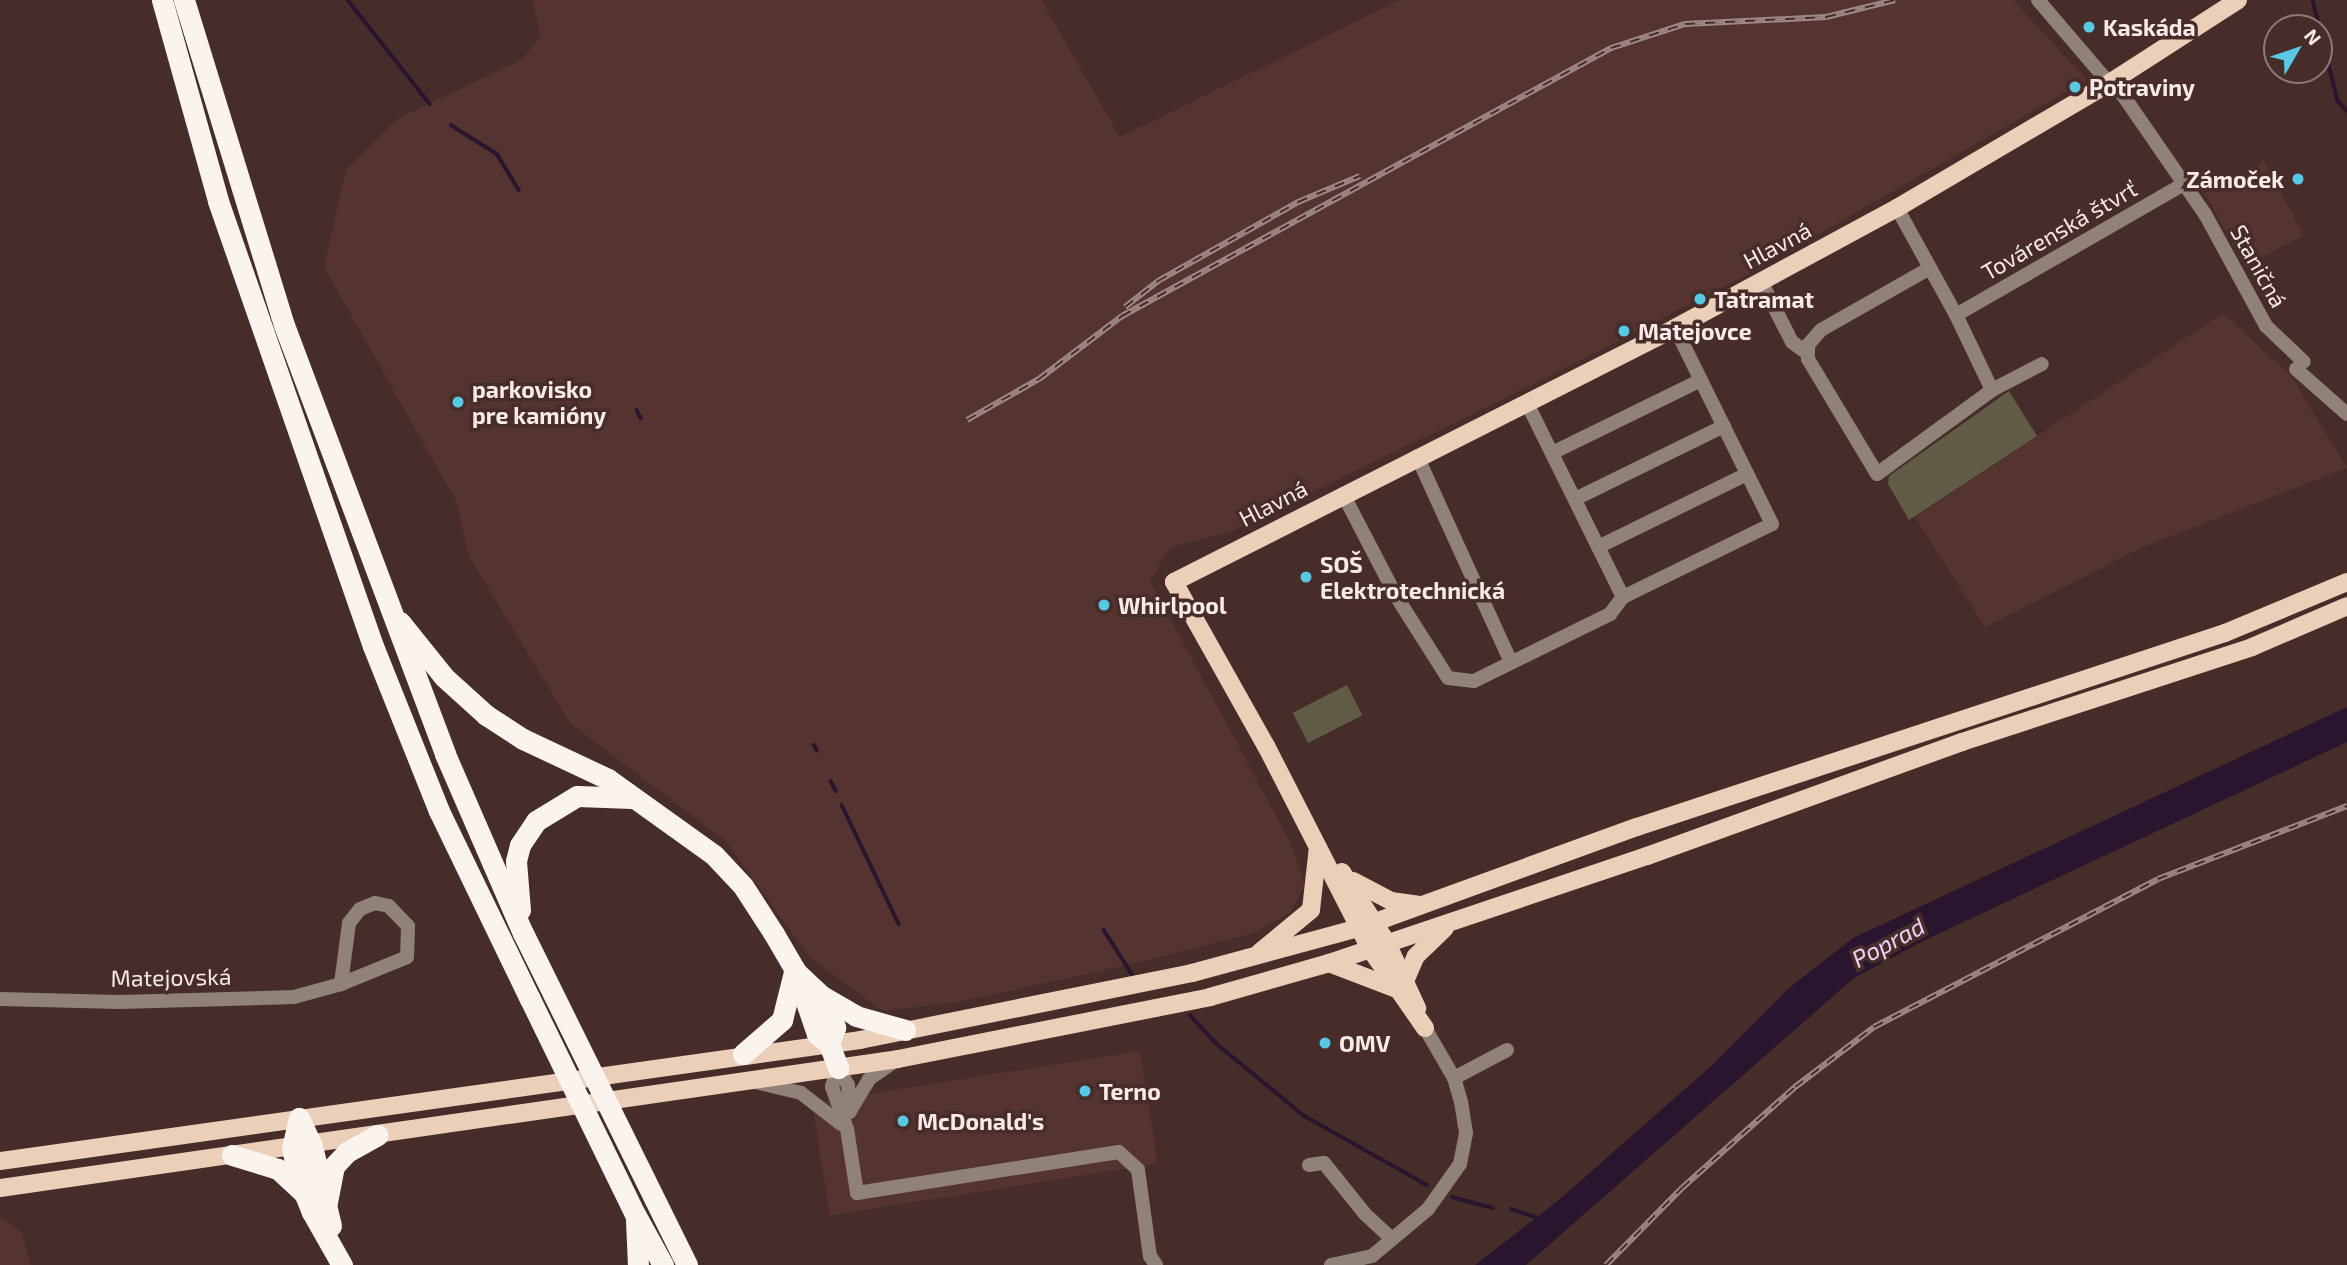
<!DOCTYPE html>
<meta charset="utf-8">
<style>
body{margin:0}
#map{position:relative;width:2347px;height:1265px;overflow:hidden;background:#472d2a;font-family:"Exo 2",sans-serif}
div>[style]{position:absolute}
.built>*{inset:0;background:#553330;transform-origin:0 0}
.green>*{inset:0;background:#625c47;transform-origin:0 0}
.water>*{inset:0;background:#29162e}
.stream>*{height:3.5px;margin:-1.75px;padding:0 1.75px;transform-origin:1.75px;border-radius:1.75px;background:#29162e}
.street>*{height:14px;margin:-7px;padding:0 7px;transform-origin:7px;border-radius:7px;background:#908278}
.primary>*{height:18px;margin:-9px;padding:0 9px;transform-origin:9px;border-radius:9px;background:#eccfb9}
.highway>*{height:21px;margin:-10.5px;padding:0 10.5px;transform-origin:10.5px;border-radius:10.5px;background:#fbf4ee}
.rail>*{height:6px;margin-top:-3px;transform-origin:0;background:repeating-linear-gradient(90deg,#472d2a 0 10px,#9f8986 0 20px);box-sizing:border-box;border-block:2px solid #9f8986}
.highway-bridge>*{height:21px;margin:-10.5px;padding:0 10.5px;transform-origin:10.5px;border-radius:10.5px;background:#fbf4ee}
.dots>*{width:19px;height:19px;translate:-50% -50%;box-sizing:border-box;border:4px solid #472d2a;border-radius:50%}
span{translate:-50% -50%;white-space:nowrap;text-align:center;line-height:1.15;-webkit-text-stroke:7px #472d2a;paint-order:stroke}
.poi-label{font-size:23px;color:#fbe9e7;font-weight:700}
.left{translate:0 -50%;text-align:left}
.right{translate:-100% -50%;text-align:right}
.street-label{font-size:23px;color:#fbe9e7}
.water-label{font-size:24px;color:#efd0f9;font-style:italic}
.north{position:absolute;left:2263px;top:14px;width:70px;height:70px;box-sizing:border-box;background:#472d2a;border:2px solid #8f7876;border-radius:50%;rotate:51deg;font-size:19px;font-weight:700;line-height:28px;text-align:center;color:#fbe9e7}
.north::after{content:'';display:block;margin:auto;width:24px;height:32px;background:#59c8e4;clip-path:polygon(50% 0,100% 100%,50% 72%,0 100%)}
</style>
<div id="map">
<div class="built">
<i style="clip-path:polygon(532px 0,1041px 0,1120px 137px,1400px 0,2013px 0,2087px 80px,1747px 275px,1536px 383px,1230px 532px,1169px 548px,1150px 581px,1291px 844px,1305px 884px,1291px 912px,1254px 933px,1136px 963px,959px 1002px,883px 1011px,809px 957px,727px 842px,570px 723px,469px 556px,456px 501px,324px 267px,346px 170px,397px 119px,521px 60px,541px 37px)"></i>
<i style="left:2264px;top:161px;width:84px;height:67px;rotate:62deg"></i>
<i style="clip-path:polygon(2223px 313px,2291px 376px,2347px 468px,2143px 547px,1985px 627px,1915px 517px)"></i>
<i style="left:1140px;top:1051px;width:114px;height:332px;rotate:81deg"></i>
<i style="clip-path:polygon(0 1216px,22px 1233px,31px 1265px,0 1265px)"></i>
</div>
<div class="green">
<i style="clip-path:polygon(2009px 391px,2037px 436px,1909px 520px,1888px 484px,1889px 476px)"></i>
<i style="left:1347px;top:685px;width:34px;height:61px;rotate:63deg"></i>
</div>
<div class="water">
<i style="clip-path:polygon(2347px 707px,2347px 742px,1923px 941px,1854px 978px,1526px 1265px,1475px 1265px,1560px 1199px,1710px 1067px,1789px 988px,1853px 938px)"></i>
</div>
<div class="stream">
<i style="left:348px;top:0;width:132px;rotate:51.7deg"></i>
<i style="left:2313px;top:0;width:104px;rotate:76.1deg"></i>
<i style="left:2338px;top:101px;width:13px;rotate:48deg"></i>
<i style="left:451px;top:125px;width:54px;rotate:32.2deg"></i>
<i style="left:497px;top:154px;width:42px;rotate:58.6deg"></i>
<i style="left:637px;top:410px;width:9px;rotate:63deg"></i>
<i style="left:814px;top:745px;width:6px;rotate:59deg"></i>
<i style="left:831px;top:781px;width:11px;rotate:63deg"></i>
<i style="left:842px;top:805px;width:132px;rotate:64.4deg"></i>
<i style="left:1104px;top:930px;width:52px;rotate:57.5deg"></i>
<i style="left:1190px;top:1015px;width:38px;rotate:47deg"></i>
<i style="left:1216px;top:1043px;width:113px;rotate:39.6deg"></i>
<i style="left:1303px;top:1115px;width:142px;rotate:29.4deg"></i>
<i style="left:1452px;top:1197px;width:42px;rotate:15deg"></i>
<i style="left:1511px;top:1209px;width:29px;rotate:18deg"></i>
</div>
<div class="street">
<i style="left:2038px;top:0;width:100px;rotate:49.5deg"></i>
<i style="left:2103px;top:76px;width:19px;rotate:39deg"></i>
<i style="left:2118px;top:88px;width:153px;rotate:55.4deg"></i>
<i style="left:2205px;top:214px;width:128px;rotate:61.4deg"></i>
<i style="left:2266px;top:326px;width:52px;rotate:43.5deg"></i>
<i style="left:1897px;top:208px;width:122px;rotate:61.1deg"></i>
<i style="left:1930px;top:268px;width:125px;rotate:150.4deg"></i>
<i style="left:1821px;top:330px;width:20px;rotate:131deg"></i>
<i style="left:1808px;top:345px;width:14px;rotate:90deg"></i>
<i style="left:1808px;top:359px;width:134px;rotate:59deg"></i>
<i style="left:1877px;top:474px;width:142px;rotate:-36.1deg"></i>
<i style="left:1992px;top:390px;width:83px;rotate:-115.6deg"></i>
<i style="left:1956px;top:315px;width:263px;rotate:-29.9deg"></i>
<i style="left:1761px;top:281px;width:68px;rotate:63.1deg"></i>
<i style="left:1792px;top:342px;width:17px;rotate:36deg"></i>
<i style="left:2296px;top:369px;width:68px;rotate:41.4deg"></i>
<i style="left:1992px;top:390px;width:56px;rotate:-27.5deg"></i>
<i style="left:1527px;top:403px;width:216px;rotate:63.7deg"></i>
<i style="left:1552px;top:453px;width:166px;rotate:-26.1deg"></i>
<i style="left:1417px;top:456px;width:226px;rotate:65.5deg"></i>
<i style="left:1343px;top:494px;width:115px;rotate:62.5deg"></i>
<i style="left:1396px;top:596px;width:97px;rotate:57.6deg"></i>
<i style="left:1448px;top:678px;width:26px;rotate:7deg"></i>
<i style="left:1474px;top:681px;width:152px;rotate:-26.2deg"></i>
<i style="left:1610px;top:614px;width:21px;rotate:-53deg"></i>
<i style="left:1575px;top:499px;width:166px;rotate:-26.1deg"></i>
<i style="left:1598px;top:547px;width:166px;rotate:-26.1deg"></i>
<i style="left:1623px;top:597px;width:166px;rotate:-26.1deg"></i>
<i style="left:1772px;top:524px;width:219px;rotate:-116.3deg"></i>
<i style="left:0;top:999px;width:119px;rotate:1.4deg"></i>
<i style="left:119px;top:1002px;width:175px;rotate:-1.6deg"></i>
<i style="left:294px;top:997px;width:49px;rotate:-15.5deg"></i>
<i style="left:341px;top:984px;width:71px;rotate:-22.2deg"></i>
<i style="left:407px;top:957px;width:31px;rotate:-88deg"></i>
<i style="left:408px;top:926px;width:28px;rotate:-134deg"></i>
<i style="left:389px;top:906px;width:14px;rotate:-168deg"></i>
<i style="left:375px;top:903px;width:16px;rotate:158deg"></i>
<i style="left:360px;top:909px;width:18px;rotate:128deg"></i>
<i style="left:349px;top:923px;width:62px;rotate:97.5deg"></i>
<i style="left:838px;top:1068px;width:20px;rotate:108deg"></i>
<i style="left:832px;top:1087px;width:45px;rotate:70.3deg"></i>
<i style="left:847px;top:1129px;width:65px;rotate:81.1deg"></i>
<i style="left:857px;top:1193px;width:265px;rotate:-8.9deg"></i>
<i style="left:1119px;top:1152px;width:26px;rotate:43deg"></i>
<i style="left:1138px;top:1170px;width:87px;rotate:82.1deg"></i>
<i style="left:1150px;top:1256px;width:11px;rotate:56deg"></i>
<i style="left:838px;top:1068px;width:20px;rotate:60deg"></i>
<i style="left:848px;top:1085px;width:27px;rotate:86deg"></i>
<i style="left:1454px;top:1078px;width:60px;rotate:-27.8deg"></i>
<i style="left:755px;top:1082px;width:47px;rotate:13.4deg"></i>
<i style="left:801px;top:1093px;width:51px;rotate:37.8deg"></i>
<i style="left:850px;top:1111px;width:37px;rotate:-59deg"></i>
<i style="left:869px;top:1079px;width:32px;rotate:-35deg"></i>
<i style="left:1309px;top:1165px;width:15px;rotate:-8deg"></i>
<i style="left:1324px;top:1163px;width:65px;rotate:51.2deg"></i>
<i style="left:1365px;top:1214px;width:37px;rotate:43deg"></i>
<i style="left:1331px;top:1265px;width:42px;rotate:-12.4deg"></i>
<i style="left:1372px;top:1256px;width:73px;rotate:-40deg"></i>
<i style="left:1428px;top:1209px;width:55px;rotate:-54.6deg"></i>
<i style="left:1460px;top:1164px;width:32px;rotate:-79deg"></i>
<i style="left:1466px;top:1133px;width:31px;rotate:-99deg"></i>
<i style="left:1461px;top:1102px;width:25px;rotate:-106deg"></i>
<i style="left:1454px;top:1078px;width:58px;rotate:-120.1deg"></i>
</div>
<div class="primary">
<i style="left:1342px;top:872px;width:84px;rotate:57.6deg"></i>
<i style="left:1387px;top:943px;width:72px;rotate:65.2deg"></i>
<i style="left:1353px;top:881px;width:43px;rotate:27.8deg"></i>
<i style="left:1391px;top:901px;width:29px;rotate:8deg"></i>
<i style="left:1260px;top:952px;width:66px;rotate:-39.5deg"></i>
<i style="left:1311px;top:910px;width:63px;rotate:-83.7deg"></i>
<i style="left:1329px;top:963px;width:70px;rotate:21deg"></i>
<i style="left:1406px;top:979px;width:25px;rotate:-67deg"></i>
<i style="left:1416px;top:956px;width:40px;rotate:-44deg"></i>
<i style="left:1425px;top:1028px;width:96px;rotate:-124.8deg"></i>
<i style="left:1370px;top:949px;width:228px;rotate:-117.1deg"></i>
<i style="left:1266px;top:746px;width:188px;rotate:-119.3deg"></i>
<i style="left:1174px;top:582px;width:562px;rotate:-26.88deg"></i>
<i style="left:1675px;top:328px;width:252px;rotate:-28.4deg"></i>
<i style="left:1897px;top:208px;width:248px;rotate:-30.5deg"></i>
<i style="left:2111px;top:82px;width:151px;rotate:-32.8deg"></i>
<i style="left:0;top:1161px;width:868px;rotate:-8.01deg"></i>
<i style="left:860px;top:1040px;width:339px;rotate:-11.4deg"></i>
<i style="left:1192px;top:973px;width:173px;rotate:-15.1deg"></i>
<i style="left:1359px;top:928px;width:296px;rotate:-20deg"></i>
<i style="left:1637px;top:827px;width:619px;rotate:-18.26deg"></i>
<i style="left:2225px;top:633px;width:132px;rotate:-22.7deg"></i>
<i style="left:0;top:1188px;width:907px;rotate:-8.17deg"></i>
<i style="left:898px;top:1059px;width:318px;rotate:-11.2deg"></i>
<i style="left:1210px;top:997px;width:124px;rotate:-15.9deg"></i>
<i style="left:1329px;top:963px;width:336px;rotate:-18.6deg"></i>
<i style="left:1647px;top:856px;width:335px;rotate:-19.9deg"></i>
<i style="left:1962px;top:742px;width:305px;rotate:-18.1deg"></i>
<i style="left:2252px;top:647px;width:103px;rotate:-23.3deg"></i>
</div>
<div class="highway">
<i style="left:162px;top:0;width:209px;rotate:74.4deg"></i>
<i style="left:218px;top:201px;width:471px;rotate:70.8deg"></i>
<i style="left:373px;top:646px;width:178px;rotate:68.2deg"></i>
<i style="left:439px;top:811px;width:209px;rotate:64.2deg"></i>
<i style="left:184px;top:0;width:340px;rotate:72.9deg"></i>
<i style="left:284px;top:325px;width:458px;rotate:69.4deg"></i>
<i style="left:445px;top:754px;width:195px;rotate:66.5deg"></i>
<i style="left:400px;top:622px;width:70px;rotate:51.3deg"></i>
<i style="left:444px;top:677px;width:57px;rotate:42.1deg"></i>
<i style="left:486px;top:715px;width:44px;rotate:33deg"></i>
<i style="left:523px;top:739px;width:94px;rotate:25.2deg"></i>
<i style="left:608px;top:779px;width:130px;rotate:35.6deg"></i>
<i style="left:714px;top:855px;width:42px;rotate:46.9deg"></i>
<i style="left:743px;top:886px;width:57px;rotate:57.1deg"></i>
<i style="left:774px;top:934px;width:42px;rotate:59.7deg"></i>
<i style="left:795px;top:970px;width:68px;rotate:71deg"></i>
<i style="left:817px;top:1034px;width:16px;rotate:40deg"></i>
<i style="left:829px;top:1044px;width:26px;rotate:69deg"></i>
<i style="left:520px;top:910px;width:49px;rotate:-94.7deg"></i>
<i style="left:516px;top:861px;width:16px;rotate:-76deg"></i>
<i style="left:520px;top:845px;width:29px;rotate:-56deg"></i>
<i style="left:536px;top:821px;width:48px;rotate:-31.4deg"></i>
<i style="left:577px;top:796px;width:55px;rotate:2.1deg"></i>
<i style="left:797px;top:973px;width:34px;rotate:43deg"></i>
<i style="left:822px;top:996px;width:39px;rotate:30deg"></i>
<i style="left:856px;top:1016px;width:51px;rotate:15.9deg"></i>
<i style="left:822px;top:996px;width:34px;rotate:67deg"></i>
<i style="left:835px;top:1027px;width:18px;rotate:109deg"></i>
<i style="left:743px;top:1054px;width:52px;rotate:-41.1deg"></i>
<i style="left:782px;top:1020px;width:49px;rotate:-76deg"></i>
<i style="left:299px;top:1118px;width:31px;rotate:103deg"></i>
<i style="left:292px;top:1148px;width:33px;rotate:78deg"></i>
<i style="left:299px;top:1180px;width:35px;rotate:68deg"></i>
<i style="left:312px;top:1212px;width:61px;rotate:60.5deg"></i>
<i style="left:299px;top:1118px;width:31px;rotate:65deg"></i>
<i style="left:312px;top:1146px;width:82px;rotate:76.6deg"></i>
<i style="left:232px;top:1155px;width:48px;rotate:16.9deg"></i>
<i style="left:278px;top:1169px;width:34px;rotate:43deg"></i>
<i style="left:327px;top:1202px;width:37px;rotate:-79deg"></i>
<i style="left:334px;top:1166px;width:19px;rotate:-47deg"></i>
<i style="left:347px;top:1152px;width:35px;rotate:-29deg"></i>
<i style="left:635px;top:1214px;width:58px;rotate:61.2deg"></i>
<i style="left:636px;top:1220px;width:45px;rotate:87.5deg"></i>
</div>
<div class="rail">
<i style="left:1125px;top:307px;width:42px;rotate:-38.2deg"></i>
<i style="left:1158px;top:281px;width:161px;rotate:-29.4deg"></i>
<i style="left:1298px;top:202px;width:67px;rotate:-22.8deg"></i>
<i style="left:967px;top:420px;width:83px;rotate:-29.7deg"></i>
<i style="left:1039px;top:379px;width:104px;rotate:-37.2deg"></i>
<i style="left:1122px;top:316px;width:558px;rotate:-28.73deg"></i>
<i style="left:1611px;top:48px;width:78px;rotate:-18deg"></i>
<i style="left:1685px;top:24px;width:141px;rotate:-2.8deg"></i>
<i style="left:1826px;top:17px;width:71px;rotate:-13.8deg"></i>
<i style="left:1606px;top:1265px;width:108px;rotate:-45.4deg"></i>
<i style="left:1682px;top:1188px;width:152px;rotate:-41.8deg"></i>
<i style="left:1795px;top:1087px;width:99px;rotate:-37.2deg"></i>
<i style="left:1874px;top:1027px;width:320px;rotate:-27.5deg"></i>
<i style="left:2158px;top:879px;width:203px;rotate:-21.1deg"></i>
</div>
<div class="highway-bridge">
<i style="left:523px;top:933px;width:370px;rotate:63.7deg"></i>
<i style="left:530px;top:999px;width:239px;rotate:64deg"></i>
</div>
<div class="dots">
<i style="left:2089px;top:27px;background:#59c8e4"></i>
<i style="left:2075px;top:87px;background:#59c8e4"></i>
<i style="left:2298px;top:179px;background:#59c8e4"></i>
<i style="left:1700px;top:299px;background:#59c8e4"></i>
<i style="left:1624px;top:331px;background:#59c8e4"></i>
<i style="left:458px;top:402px;background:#59c8e4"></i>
<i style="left:1306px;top:577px;background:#59c8e4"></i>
<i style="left:1104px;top:605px;background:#59c8e4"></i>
<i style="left:1325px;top:1043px;background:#59c8e4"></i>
<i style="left:1085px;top:1091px;background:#59c8e4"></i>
<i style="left:903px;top:1121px;background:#59c8e4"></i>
</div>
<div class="poi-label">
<span class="left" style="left:2103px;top:27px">Kaskáda</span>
<span class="left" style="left:2089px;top:87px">Potraviny</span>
<span class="right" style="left:2284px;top:179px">Zámoček</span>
<span class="left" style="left:1714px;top:299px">Tatramat</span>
<span class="left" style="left:1638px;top:331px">Matejovce</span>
<span class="left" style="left:472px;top:402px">parkovisko<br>pre kamióny</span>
<span class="left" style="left:1320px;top:577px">SOŠ<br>Elektrotechnická</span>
<span class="left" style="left:1118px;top:605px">Whirlpool</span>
<span class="left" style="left:1339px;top:1043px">OMV</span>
<span class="left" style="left:1099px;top:1091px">Terno</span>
<span class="left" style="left:917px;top:1121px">McDonald's</span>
</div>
<div class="street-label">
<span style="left:2059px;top:230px;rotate:-30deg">Továrenská štvrť</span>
<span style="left:1777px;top:245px;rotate:-28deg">Hlavná</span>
<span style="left:2259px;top:266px;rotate:61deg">Staničná</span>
<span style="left:1273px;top:503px;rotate:-27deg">Hlavná</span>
<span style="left:171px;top:977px;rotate:-1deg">Matejovská</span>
</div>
<div class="water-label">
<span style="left:1888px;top:942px;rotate:-28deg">Poprad</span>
</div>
<div class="north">N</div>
</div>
